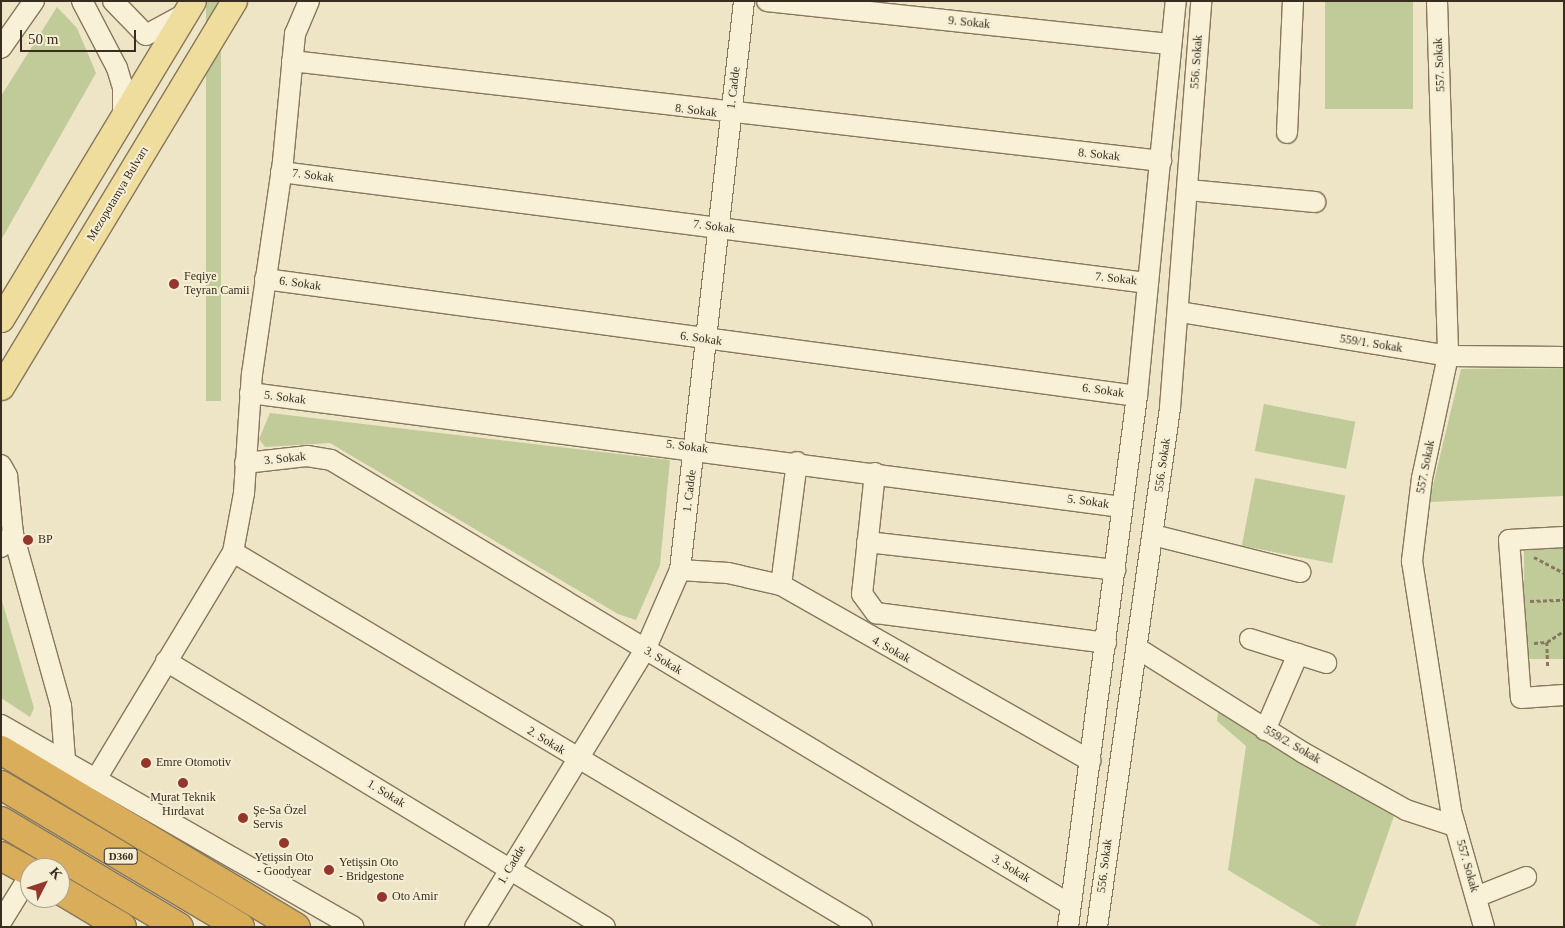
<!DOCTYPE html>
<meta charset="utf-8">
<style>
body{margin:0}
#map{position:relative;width:1565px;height:928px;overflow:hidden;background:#ede5c5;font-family:"Times New Roman",serif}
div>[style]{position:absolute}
.green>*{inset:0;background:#c0cb99;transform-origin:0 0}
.path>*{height:2.5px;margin-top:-1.25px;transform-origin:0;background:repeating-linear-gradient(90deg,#87775c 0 4px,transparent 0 6.5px)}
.roads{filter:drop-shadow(1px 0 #87775c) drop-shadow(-1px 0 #87775c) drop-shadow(0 1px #87775c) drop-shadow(0 -1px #87775c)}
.minor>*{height:20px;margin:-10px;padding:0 10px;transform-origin:10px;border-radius:10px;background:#f8f1d8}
.major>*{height:25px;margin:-12.5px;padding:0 12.5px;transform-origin:12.5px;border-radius:12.5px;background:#efdd9e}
.highway>*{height:28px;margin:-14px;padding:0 14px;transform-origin:14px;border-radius:14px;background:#d9ad59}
.dots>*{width:14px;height:14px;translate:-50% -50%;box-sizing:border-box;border:2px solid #f5eed4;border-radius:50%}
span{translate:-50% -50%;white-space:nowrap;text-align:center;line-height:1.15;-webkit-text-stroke:4px #f5eed4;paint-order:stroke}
.shield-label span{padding:1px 4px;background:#f5eed4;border:1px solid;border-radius:4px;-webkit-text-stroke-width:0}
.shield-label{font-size:11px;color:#382d1f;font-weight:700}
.street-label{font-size:12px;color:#382d1f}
.poi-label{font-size:12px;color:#382d1f}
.left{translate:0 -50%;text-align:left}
.frame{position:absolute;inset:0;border:2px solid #382d1f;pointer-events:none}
.north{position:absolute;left:20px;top:858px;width:50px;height:50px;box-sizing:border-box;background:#f5eed4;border:1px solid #a9a18c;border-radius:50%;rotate:49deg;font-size:14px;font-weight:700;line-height:20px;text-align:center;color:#382d1f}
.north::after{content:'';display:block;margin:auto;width:18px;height:22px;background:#95362d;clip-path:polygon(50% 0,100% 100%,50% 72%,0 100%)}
.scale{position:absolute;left:20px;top:30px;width:116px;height:22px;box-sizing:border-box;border:2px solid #382d1f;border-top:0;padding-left:6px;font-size:15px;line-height:18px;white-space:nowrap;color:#382d1f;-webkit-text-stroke:4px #f5eed4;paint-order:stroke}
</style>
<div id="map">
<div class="green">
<i style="left:206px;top:1px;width:15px;height:400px"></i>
<i style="left:1325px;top:1px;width:88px;height:108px"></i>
<i style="clip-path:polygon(57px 7px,77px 28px,96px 73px,1px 240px,1px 96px)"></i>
<i style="clip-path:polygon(1564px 368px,1564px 496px,1429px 502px,1461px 369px)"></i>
<i style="left:1264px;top:404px;width:93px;height:48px;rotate:11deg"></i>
<i style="clip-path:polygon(270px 413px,670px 460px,660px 565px,636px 620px,618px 614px,330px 443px,265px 447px,259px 439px)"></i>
<i style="left:1255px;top:478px;width:92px;height:69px;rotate:11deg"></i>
<i style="left:1564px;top:543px;width:116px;height:40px;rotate:90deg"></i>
<i style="clip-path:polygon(1px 598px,34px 708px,30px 717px,1px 698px)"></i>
<i style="clip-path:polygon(1218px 712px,1394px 816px,1355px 927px,1323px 927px,1228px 870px,1246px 746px,1217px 721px)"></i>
</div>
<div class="path">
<i style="left:1534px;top:557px;width:34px;rotate:28deg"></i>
<i style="left:1530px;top:601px;width:34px;rotate:-2deg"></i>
<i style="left:1547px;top:642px;width:24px;rotate:88deg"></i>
<i style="left:1534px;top:643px;width:13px;rotate:-4deg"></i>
<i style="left:1547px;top:642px;width:20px;rotate:-33deg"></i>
</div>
<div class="roads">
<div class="minor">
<i style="left:82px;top:1px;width:76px;rotate:62.4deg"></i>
<i style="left:117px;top:68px;width:21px;rotate:73deg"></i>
<i style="left:123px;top:88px;width:29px;rotate:90deg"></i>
<i style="left:113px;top:1px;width:47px;rotate:45.9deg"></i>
<i style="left:146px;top:35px;width:42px;rotate:-28.4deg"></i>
<i style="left:767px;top:1px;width:406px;rotate:6.1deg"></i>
<i style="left:1437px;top:1px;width:355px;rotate:88.2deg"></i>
<i style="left:1448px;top:356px;width:125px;rotate:102deg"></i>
<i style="left:1422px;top:478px;width:84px;rotate:96.9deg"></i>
<i style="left:1412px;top:561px;width:253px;rotate:81.1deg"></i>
<i style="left:1451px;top:811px;width:121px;rotate:74.1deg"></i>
<i style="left:1px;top:48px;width:57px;rotate:-54.9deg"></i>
<i style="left:292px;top:61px;width:875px;rotate:6.56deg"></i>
<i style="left:1287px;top:133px;width:132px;rotate:-87.4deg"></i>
<i style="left:281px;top:172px;width:874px;rotate:7.3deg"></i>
<i style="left:1188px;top:190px;width:128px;rotate:5.4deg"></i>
<i style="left:265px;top:279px;width:880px;rotate:7.64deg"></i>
<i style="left:1180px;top:312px;width:272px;rotate:9.3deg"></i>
<i style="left:1448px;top:356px;width:116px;rotate:0.5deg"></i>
<i style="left:250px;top:393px;width:879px;rotate:7.45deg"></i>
<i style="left:245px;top:463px;width:62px;rotate:-6.4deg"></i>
<i style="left:307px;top:456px;width:24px;rotate:9deg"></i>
<i style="left:331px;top:460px;width:863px;rotate:31.02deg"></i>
<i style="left:1px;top:465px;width:13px;rotate:61deg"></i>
<i style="left:7px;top:476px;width:58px;rotate:84.1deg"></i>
<i style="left:13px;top:534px;width:18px;rotate:133deg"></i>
<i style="left:875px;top:473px;width:122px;rotate:96.1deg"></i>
<i style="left:862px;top:594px;width:24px;rotate:54deg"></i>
<i style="left:876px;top:613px;width:232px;rotate:7.4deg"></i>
<i style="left:13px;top:534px;width:179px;rotate:74.4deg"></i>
<i style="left:61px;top:706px;width:55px;rotate:85.8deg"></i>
<i style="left:1153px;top:535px;width:152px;rotate:14.1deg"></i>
<i style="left:1564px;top:537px;width:55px;rotate:176.9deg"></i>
<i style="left:1509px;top:540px;width:158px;rotate:85.7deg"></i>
<i style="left:1521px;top:698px;width:43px;rotate:-4deg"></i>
<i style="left:867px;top:542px;width:250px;rotate:6.4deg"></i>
<i style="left:233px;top:552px;width:732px;rotate:30.8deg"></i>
<i style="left:680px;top:570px;width:48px;rotate:3.6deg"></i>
<i style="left:728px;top:573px;width:54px;rotate:12.8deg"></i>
<i style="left:781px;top:585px;width:356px;rotate:29.6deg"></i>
<i style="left:781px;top:585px;width:124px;rotate:-82.6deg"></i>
<i style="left:1250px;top:639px;width:80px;rotate:17.5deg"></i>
<i style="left:1137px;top:648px;width:195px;rotate:32.2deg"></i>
<i style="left:1302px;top:752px;width:119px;rotate:29.1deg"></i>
<i style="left:1406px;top:810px;width:52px;rotate:18.1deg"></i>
<i style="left:166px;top:661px;width:513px;rotate:31.21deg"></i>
<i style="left:1px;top:725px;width:406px;rotate:29.8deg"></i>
<i style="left:1265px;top:730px;width:83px;rotate:-66.5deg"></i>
<i style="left:96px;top:779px;width:265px;rotate:-58.9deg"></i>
<i style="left:233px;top:552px;width:60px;rotate:-79.4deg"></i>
<i style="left:244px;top:493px;width:119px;rotate:-86.2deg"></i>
<i style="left:252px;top:374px;width:215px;rotate:-81.7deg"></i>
<i style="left:283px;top:161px;width:128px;rotate:-84.6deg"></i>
<i style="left:295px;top:34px;width:36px;rotate:-67deg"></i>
<i style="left:1476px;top:897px;width:54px;rotate:-21.8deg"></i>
<i style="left:1px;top:922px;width:55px;rotate:-58.3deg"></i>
<i style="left:475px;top:927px;width:325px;rotate:-58.5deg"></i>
<i style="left:645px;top:650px;width:87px;rotate:-66.4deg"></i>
<i style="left:680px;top:570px;width:573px;rotate:-83.58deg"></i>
<i style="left:1068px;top:927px;width:535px;rotate:-82.6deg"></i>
<i style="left:1137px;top:396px;width:397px;rotate:-84.4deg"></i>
<i style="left:1097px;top:927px;width:524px;rotate:-81.99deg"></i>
<i style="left:1170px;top:408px;width:408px;rotate:-85.6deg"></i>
</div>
<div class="major">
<i style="left:1px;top:319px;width:371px;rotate:-58.9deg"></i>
<i style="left:1px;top:387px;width:451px;rotate:-58.9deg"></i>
</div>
<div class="highway">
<i style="left:1px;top:750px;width:344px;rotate:31deg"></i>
<i style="left:1px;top:785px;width:278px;rotate:30.7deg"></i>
<i style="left:1px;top:821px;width:207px;rotate:30.8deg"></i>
<i style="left:1px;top:856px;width:33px;rotate:29deg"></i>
<i style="left:60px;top:890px;width:72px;rotate:30.8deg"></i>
</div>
</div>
<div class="dots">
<i style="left:174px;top:284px;background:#95362d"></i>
<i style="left:28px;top:540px;background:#95362d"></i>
<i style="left:146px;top:763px;background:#95362d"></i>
<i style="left:183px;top:783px;background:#95362d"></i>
<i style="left:243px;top:818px;background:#95362d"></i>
<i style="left:284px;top:843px;background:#95362d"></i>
<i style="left:329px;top:870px;background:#95362d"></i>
<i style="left:382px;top:897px;background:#95362d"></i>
</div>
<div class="shield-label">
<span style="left:121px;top:856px">D360</span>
</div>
<div class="street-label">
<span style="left:969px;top:23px;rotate:6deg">9. Sokak</span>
<span style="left:1197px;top:62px;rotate:-86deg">556. Sokak</span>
<span style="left:1440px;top:65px;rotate:-93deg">557. Sokak</span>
<span style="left:734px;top:88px;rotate:-83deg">1. Cadde</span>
<span style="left:696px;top:111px;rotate:7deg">8. Sokak</span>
<span style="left:1099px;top:155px;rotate:6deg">8. Sokak</span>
<span style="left:313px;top:176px;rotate:7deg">7. Sokak</span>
<span style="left:118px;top:194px;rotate:-59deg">Mezopotamya Bulvarı</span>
<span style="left:714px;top:227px;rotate:7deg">7. Sokak</span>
<span style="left:1116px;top:279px;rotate:6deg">7. Sokak</span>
<span style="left:300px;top:284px;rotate:8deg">6. Sokak</span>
<span style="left:701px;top:339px;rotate:8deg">6. Sokak</span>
<span style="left:1371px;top:344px;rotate:9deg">559/1. Sokak</span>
<span style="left:1103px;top:391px;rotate:8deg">6. Sokak</span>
<span style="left:285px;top:398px;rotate:7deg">5. Sokak</span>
<span style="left:687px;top:447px;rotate:7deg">5. Sokak</span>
<span style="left:285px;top:459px;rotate:-6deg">3. Sokak</span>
<span style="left:1163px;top:465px;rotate:-82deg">556. Sokak</span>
<span style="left:1426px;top:467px;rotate:-79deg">557. Sokak</span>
<span style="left:690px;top:491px;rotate:-83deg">1. Cadde</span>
<span style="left:1088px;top:502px;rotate:8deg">5. Sokak</span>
<span style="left:891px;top:650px;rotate:29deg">4. Sokak</span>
<span style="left:663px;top:661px;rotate:31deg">3. Sokak</span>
<span style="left:546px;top:741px;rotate:31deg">2. Sokak</span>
<span style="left:1292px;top:745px;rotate:30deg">559/2. Sokak</span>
<span style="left:386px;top:794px;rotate:31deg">1. Sokak</span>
<span style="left:512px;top:865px;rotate:-59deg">1. Cadde</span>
<span style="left:1105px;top:866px;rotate:-83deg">556. Sokak</span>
<span style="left:1467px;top:866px;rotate:74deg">557. Sokak</span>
<span style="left:1011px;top:869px;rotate:31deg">3. Sokak</span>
</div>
<div class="poi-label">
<span class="left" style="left:184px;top:284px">Feqiye<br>Teyran Camii</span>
<span class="left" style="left:38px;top:540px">BP</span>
<span class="left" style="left:156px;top:763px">Emre Otomotiv</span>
<span style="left:183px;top:805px">Murat Teknik<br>Hırdavat</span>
<span class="left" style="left:253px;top:818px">Şe-Sa Özel<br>Servis</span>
<span style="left:284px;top:865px">Yetişsin Oto<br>- Goodyear</span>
<span class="left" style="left:339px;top:870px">Yetişsin Oto<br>- Bridgestone</span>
<span class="left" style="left:392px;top:897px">Oto Amir</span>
</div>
<div class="frame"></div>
<div class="north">K</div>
<div class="scale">50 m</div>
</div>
